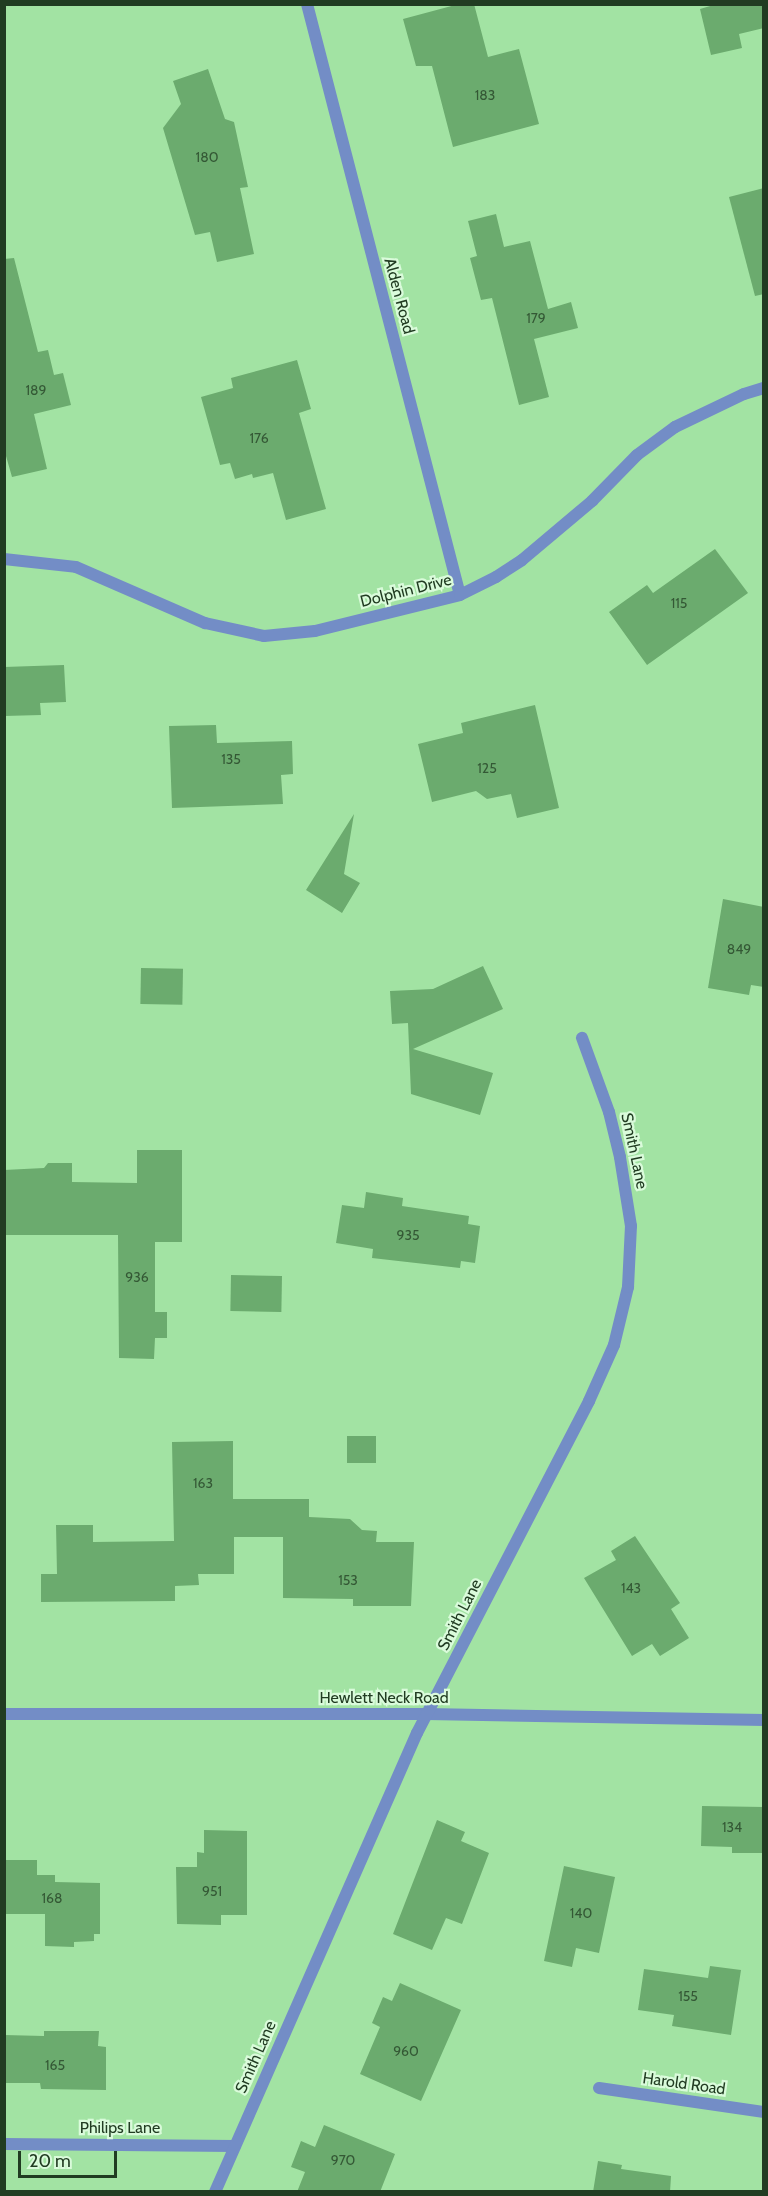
<!DOCTYPE html>
<style>
body{margin:0}
#map{position:relative;width:768px;height:2196px;overflow:hidden;background:#a2e3a3;font-family:Cabin,sans-serif}
div>[style]{position:absolute}
.building>*{inset:0;background:#6bab6e;transform-origin:0 0}
.minor>*{height:12px;margin:-6px;padding:0 6px;transform-origin:6px;border-radius:6px;background:#738dc6}
span{translate:-50% -50%;white-space:nowrap;text-align:center;line-height:1.15;-webkit-text-stroke:4.5px #dafbdb;paint-order:stroke}
.number-label{font-size:14px;color:#345835}
.number-label span{-webkit-text-stroke-width:0}
.street-label{font-size:16px;color:#213c22}
.frame{position:absolute;inset:0;border:6px solid #213c22;pointer-events:none}
.scale{position:absolute;left:18px;top:2151px;width:99px;height:27px;box-sizing:border-box;border:3px solid #213c22;border-top:0;padding-left:8px;font-size:18px;line-height:21px;white-space:nowrap;color:#213c22;-webkit-text-stroke:4px #dafbdb;paint-order:stroke}
</style>
<div id="map">
<div class="building">
<i style="clip-path:polygon(459px 4px,474px 4px,488px 57px,519px 49px,539px 124px,453px 147px,432px 66px,416px 66px,403px 19px)"></i>
<i style="clip-path:polygon(717px 4px,764px 4px,764px 28px,739px 34px,742px 48px,711px 55px,700px 9px)"></i>
<i style="clip-path:polygon(208px 69px,225px 119px,234px 122px,248px 187px,240px 188px,254px 254px,217px 262px,210px 232px,195px 235px,163px 128px,181px 104px,173px 81px)"></i>
<i style="clip-path:polygon(764px 188px,764px 294px,755px 296px,729px 197px)"></i>
<i style="clip-path:polygon(496px 214px,504px 247px,530px 241px,548px 309px,571px 302px,578px 328px,534px 339px,549px 397px,519px 405px,492px 298px,481px 300px,470px 258px,477px 256px,468px 221px)"></i>
<i style="clip-path:polygon(14px 258px,38px 352px,48px 350px,54px 375px,63px 373px,71px 405px,34px 414px,47px 469px,12px 477px,4px 449px,4px 259px)"></i>
<i style="clip-path:polygon(297px 360px,311px 409px,299px 413px,326px 509px,286px 520px,273px 473px,253px 478px,252px 474px,235px 479px,230px 463px,220px 465px,201px 397px,233px 388px,231px 378px)"></i>
<i style="clip-path:polygon(715px 549px,748px 593px,647px 665px,609px 612px,647px 585px,653px 593px)"></i>
<i style="clip-path:polygon(64px 665px,66px 702px,40px 703px,41px 715px,4px 716px,4px 667px)"></i>
<i style="clip-path:polygon(535px 705px,559px 808px,517px 818px,511px 794px,487px 799px,476px 791px,432px 802px,418px 744px,463px 733px,461px 723px)"></i>
<i style="clip-path:polygon(216px 725px,217px 743px,292px 741px,293px 774px,281px 775px,283px 804px,172px 808px,169px 726px)"></i>
<i style="clip-path:polygon(354px 814px,344px 874px,360px 883px,342px 913px,306px 890px)"></i>
<i style="clip-path:polygon(723px 899px,764px 907px,764px 987px,751px 985px,749px 995px,708px 988px)"></i>
<i style="clip-path:polygon(483px 966px,503px 1009px,413px 1049px,493px 1073px,480px 1115px,411px 1094px,408px 1023px,392px 1024px,390px 991px,433px 989px)"></i>
<i style="left:141px;top:968px;width:42px;height:36px;rotate:1deg"></i>
<i style="clip-path:polygon(137px 1150px,182px 1150px,182px 1242px,155px 1242px,155px 1312px,167px 1312px,167px 1338px,155px 1338px,154px 1359px,119px 1358px,118px 1235px,4px 1235px,4px 1170px,44px 1168px,48px 1163px,72px 1163px,72px 1182px,137px 1183px)"></i>
<i style="clip-path:polygon(366px 1192px,403px 1198px,402px 1206px,469px 1216px,468px 1224px,480px 1226px,475px 1263px,461px 1261px,460px 1268px,372px 1258px,373px 1249px,336px 1243px,342px 1205px,364px 1208px)"></i>
<i style="left:231px;top:1275px;width:51px;height:36px;rotate:1deg"></i>
<i style="left:347px;top:1436px;width:29px;height:27px"></i>
<i style="clip-path:polygon(233px 1441px,233px 1499px,309px 1499px,309px 1517px,350px 1519px,362px 1530px,377px 1531px,376px 1542px,414px 1542px,411px 1606px,353px 1606px,353px 1599px,283px 1598px,283px 1537px,234px 1537px,234px 1574px,198px 1574px,199px 1585px,175px 1586px,175px 1601px,41px 1602px,41px 1574px,57px 1574px,56px 1525px,93px 1525px,93px 1542px,174px 1541px,172px 1442px)"></i>
<i style="clip-path:polygon(635px 1536px,680px 1603px,671px 1609px,689px 1638px,660px 1656px,652px 1644px,632px 1656px,584px 1578px,616px 1560px,611px 1551px)"></i>
<i style="clip-path:polygon(702px 1806px,764px 1807px,764px 1853px,732px 1853px,732px 1847px,701px 1846px)"></i>
<i style="clip-path:polygon(437px 1820px,465px 1832px,461px 1841px,489px 1853px,462px 1924px,446px 1918px,432px 1950px,393px 1934px)"></i>
<i style="clip-path:polygon(204px 1830px,247px 1831px,247px 1915px,221px 1915px,221px 1925px,177px 1924px,176px 1867px,197px 1867px,197px 1852px,204px 1853px)"></i>
<i style="clip-path:polygon(4px 1860px,37px 1860px,37px 1875px,55px 1875px,55px 1882px,100px 1883px,100px 1934px,94px 1934px,94px 1941px,74px 1942px,74px 1947px,45px 1946px,45px 1914px,4px 1914px)"></i>
<i style="clip-path:polygon(564px 1866px,615px 1877px,599px 1953px,576px 1948px,572px 1967px,544px 1961px)"></i>
<i style="clip-path:polygon(710px 1966px,741px 1970px,731px 2035px,672px 2026px,674px 2015px,638px 2010px,644px 1969px,708px 1978px)"></i>
<i style="clip-path:polygon(400px 1983px,461px 2010px,421px 2101px,360px 2074px,380px 2027px,372px 2023px,383px 1997px,392px 2001px)"></i>
<i style="clip-path:polygon(44px 2031px,99px 2031px,98px 2046px,106px 2047px,106px 2090px,41px 2089px,40px 2083px,4px 2083px,4px 2035px,44px 2036px)"></i>
<i style="clip-path:polygon(324px 2125px,395px 2154px,380px 2192px,297px 2192px,305px 2172px,291px 2167px,301px 2141px,315px 2147px)"></i>
<i style="clip-path:polygon(598px 2161px,622px 2165px,621px 2169px,671px 2176px,670px 2192px,593px 2192px)"></i>
</div>
<div class="minor">
<i style="left:307px;top:4px;width:610px;rotate:75.49deg"></i>
<i style="left:4px;top:559px;width:72px;rotate:6.3deg"></i>
<i style="left:76px;top:567px;width:141px;rotate:23.5deg"></i>
<i style="left:205px;top:623px;width:60px;rotate:12.4deg"></i>
<i style="left:264px;top:636px;width:51px;rotate:-5.6deg"></i>
<i style="left:315px;top:631px;width:149px;rotate:-13.9deg"></i>
<i style="left:460px;top:595px;width:40px;rotate:-26.6deg"></i>
<i style="left:496px;top:577px;width:31px;rotate:-33deg"></i>
<i style="left:522px;top:560px;width:92px;rotate:-40.1deg"></i>
<i style="left:592px;top:501px;width:64px;rotate:-45.6deg"></i>
<i style="left:637px;top:455px;width:47px;rotate:-36.4deg"></i>
<i style="left:675px;top:427px;width:76px;rotate:-25.6deg"></i>
<i style="left:744px;top:394px;width:21px;rotate:-17deg"></i>
<i style="left:4px;top:1714px;width:423px"></i>
<i style="left:427px;top:1714px;width:337px;rotate:1deg"></i>
<i style="left:599px;top:2088px;width:167px;rotate:8.3deg"></i>
<i style="left:4px;top:2144px;width:231px;rotate:0.5deg"></i>
<i style="left:215px;top:2192px;width:501px;rotate:-66.25deg"></i>
<i style="left:417px;top:1733px;width:374px;rotate:-62.6deg"></i>
<i style="left:589px;top:1401px;width:61px;rotate:-65.9deg"></i>
<i style="left:614px;top:1345px;width:60px;rotate:-76.4deg"></i>
<i style="left:628px;top:1287px;width:61px;rotate:-87.2deg"></i>
<i style="left:631px;top:1226px;width:70px;rotate:-99.1deg"></i>
<i style="left:620px;top:1157px;width:46px;rotate:-103.7deg"></i>
<i style="left:609px;top:1112px;width:79px;rotate:-110deg"></i>
</div>
<div class="number-label">
<span style="left:485px;top:95px">183</span>
<span style="left:207px;top:157px">180</span>
<span style="left:536px;top:318px">179</span>
<span style="left:36px;top:390px">189</span>
<span style="left:259px;top:438px">176</span>
<span style="left:679px;top:603px">115</span>
<span style="left:231px;top:759px">135</span>
<span style="left:487px;top:768px">125</span>
<span style="left:739px;top:949px">849</span>
<span style="left:408px;top:1235px">935</span>
<span style="left:137px;top:1277px">936</span>
<span style="left:203px;top:1483px">163</span>
<span style="left:348px;top:1580px">153</span>
<span style="left:631px;top:1588px">143</span>
<span style="left:732px;top:1827px">134</span>
<span style="left:212px;top:1891px">951</span>
<span style="left:52px;top:1898px">168</span>
<span style="left:581px;top:1913px">140</span>
<span style="left:688px;top:1996px">155</span>
<span style="left:406px;top:2051px">960</span>
<span style="left:55px;top:2065px">165</span>
<span style="left:343px;top:2160px">970</span>
</div>
<div class="street-label">
<span style="left:399px;top:296px;rotate:75deg">Alden Road</span>
<span style="left:406px;top:591px;rotate:-14deg">Dolphin Drive</span>
<span style="left:634px;top:1151px;rotate:78deg">Smith Lane</span>
<span style="left:460px;top:1615px;rotate:-63deg">Smith Lane</span>
<span style="left:384px;top:1698px">Hewlett Neck Road</span>
<span style="left:256px;top:2057px;rotate:-66deg">Smith Lane</span>
<span style="left:684px;top:2084px;rotate:8deg">Harold Road</span>
<span style="left:120px;top:2128px">Philips Lane</span>
</div>
<div class="frame"></div>
<div class="scale">20 m</div>
</div>
